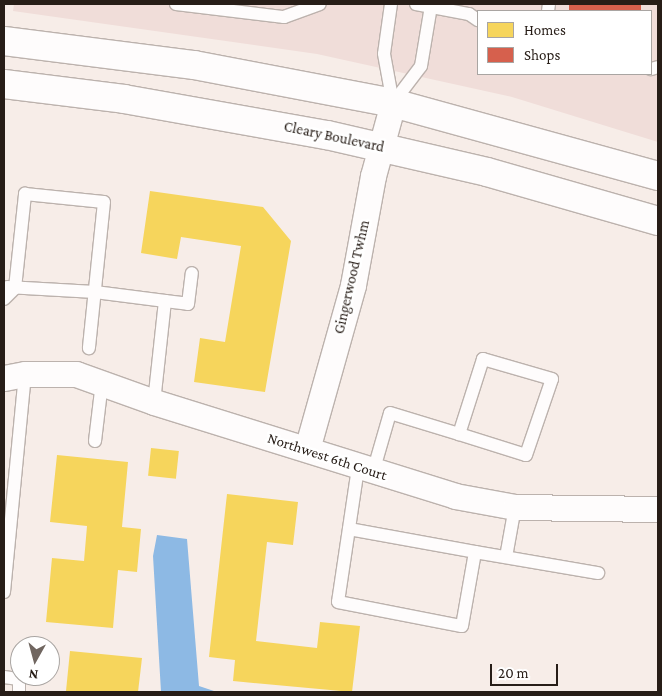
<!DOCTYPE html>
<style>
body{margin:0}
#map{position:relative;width:662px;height:696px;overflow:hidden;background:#f7ede8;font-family:"Crimson Pro",serif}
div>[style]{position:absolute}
.commercial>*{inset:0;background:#f0ddd9}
.water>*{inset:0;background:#8db9e4}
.homes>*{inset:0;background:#f6d55c;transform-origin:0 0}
.shops>*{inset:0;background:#d6604d;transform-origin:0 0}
.roads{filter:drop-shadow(1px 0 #bcb2ad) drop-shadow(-1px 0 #bcb2ad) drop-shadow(0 1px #bcb2ad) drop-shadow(0 -1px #bcb2ad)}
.service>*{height:12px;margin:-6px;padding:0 6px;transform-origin:6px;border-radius:6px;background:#fefcfc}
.minor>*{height:25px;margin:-12.5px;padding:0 12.5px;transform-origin:12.5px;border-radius:12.5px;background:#fefcfc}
.tertiary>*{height:28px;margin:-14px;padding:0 14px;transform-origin:14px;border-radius:14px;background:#fefcfc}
span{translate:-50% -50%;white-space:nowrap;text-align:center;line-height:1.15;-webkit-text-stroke:5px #fff;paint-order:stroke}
.street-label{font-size:15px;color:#271d17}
.frame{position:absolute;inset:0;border:5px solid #271d17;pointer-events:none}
.legend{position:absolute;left:477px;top:10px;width:175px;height:65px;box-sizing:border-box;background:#fff;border:1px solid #a9a5a2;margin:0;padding:6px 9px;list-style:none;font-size:15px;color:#271d17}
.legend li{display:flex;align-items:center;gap:10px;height:25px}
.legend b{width:25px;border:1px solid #a9a5a2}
.north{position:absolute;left:10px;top:636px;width:50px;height:50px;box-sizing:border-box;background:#fff;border:1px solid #a9a5a2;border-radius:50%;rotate:187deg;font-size:14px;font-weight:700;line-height:20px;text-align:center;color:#271d17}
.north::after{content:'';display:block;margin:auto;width:18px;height:22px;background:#706660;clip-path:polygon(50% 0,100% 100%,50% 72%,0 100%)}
.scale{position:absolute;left:490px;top:664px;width:68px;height:22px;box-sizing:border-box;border:2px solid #271d17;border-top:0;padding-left:6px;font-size:15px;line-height:18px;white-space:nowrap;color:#271d17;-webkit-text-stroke:4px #fff;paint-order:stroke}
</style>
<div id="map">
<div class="commercial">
<i style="clip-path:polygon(evenodd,14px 4px,658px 4px,658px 142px,512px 97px,317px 54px,13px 11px,14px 4px,478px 11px,651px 11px,651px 74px,478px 74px,478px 11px)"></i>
</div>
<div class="water">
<i style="clip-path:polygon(157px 535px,187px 539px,199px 686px,217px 692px,161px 692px,153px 556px)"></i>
</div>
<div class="homes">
<i style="clip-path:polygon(150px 191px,263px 207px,291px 241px,265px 392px,194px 382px,200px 338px,225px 342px,241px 246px,181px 237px,177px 259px,141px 253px)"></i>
<i style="left:151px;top:448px;width:28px;height:28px;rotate:6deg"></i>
<i style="clip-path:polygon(57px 455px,128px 462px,122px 527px,141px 529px,137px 572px,118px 570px,113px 628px,46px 622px,52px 558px,84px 561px,87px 526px,50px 522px)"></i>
<i style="clip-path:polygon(227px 494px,298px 502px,293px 545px,267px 542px,256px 641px,317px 648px,320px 622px,360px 626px,352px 692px,233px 681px,235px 660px,209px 657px)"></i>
<i style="clip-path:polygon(70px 651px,142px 658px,138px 692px,66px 691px)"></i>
</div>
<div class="shops">
<i style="left:569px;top:4px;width:72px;height:7px"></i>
</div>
<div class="roads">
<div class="service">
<i style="left:176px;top:4px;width:109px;rotate:6.9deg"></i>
<i style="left:284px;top:17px;width:38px;rotate:-20deg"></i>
<i style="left:391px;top:4px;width:50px;rotate:98deg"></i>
<i style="left:384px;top:54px;width:50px;rotate:79.6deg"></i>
<i style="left:416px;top:4px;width:54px;rotate:10.7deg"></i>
<i style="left:469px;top:14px;width:11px;rotate:34deg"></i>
<i style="left:548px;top:11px;width:7px;rotate:-82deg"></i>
<i style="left:651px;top:69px;width:7px;rotate:-16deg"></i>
<i style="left:393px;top:103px;width:46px;rotate:-52.9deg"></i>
<i style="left:421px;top:66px;width:61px;rotate:-80.5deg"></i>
<i style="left:7px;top:287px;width:88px;rotate:3.3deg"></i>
<i style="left:95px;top:292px;width:71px;rotate:7.3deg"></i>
<i style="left:165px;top:301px;width:102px;rotate:96.2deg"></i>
<i style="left:4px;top:299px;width:16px;rotate:-45deg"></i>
<i style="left:15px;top:288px;width:95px;rotate:-83.9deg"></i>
<i style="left:25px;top:194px;width:79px;rotate:5.8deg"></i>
<i style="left:104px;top:202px;width:147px;rotate:95.9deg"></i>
<i style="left:165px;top:301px;width:23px;rotate:7deg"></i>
<i style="left:188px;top:304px;width:31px;rotate:-83deg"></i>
<i style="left:95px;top:441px;width:59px;rotate:-83.2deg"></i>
<i style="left:358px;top:468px;width:135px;rotate:98.5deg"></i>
<i style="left:338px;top:602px;width:126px;rotate:11deg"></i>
<i style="left:462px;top:626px;width:75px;rotate:-80deg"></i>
<i style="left:475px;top:552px;width:125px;rotate:9.7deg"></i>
<i style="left:373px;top:472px;width:61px;rotate:-73.9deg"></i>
<i style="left:390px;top:413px;width:72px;rotate:16.9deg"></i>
<i style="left:459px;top:434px;width:70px;rotate:17.4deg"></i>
<i style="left:526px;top:455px;width:80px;rotate:-71.1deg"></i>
<i style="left:552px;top:379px;width:72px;rotate:-163.8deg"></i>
<i style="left:483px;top:359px;width:79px;rotate:107.7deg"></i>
<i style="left:349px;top:529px;width:128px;rotate:10.3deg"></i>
<i style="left:506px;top:557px;width:51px;rotate:-79.8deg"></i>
<i style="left:4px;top:592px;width:219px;rotate:-84.5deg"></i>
<i style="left:4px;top:677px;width:15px;rotate:8deg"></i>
<i style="left:19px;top:679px;width:13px;rotate:90deg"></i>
</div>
<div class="minor">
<i style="left:4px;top:378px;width:21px;rotate:-11deg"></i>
<i style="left:25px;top:374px;width:51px"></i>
<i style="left:76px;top:374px;width:83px;rotate:19.7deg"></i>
<i style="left:154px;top:402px;width:315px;rotate:17.3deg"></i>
<i style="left:455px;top:496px;width:61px;rotate:10.4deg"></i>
<i style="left:515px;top:507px;width:143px;rotate:0.8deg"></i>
<i style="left:307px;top:449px;width:170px;rotate:-74.3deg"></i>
<i style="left:353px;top:285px;width:111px;rotate:-79.6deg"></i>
<i style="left:373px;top:176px;width:76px;rotate:-74.7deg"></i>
</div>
<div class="tertiary">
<i style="left:4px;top:41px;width:192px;rotate:7.2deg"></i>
<i style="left:194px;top:65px;width:203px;rotate:10.8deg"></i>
<i style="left:393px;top:103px;width:275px;rotate:15.4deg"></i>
<i style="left:4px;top:84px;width:121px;rotate:7.1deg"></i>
<i style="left:124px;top:99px;width:206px;rotate:10.1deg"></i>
<i style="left:327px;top:135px;width:164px;rotate:13deg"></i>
<i style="left:487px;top:172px;width:178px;rotate:16deg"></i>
</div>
</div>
<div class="street-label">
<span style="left:334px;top:137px;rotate:12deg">Cleary Boulevard</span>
<span style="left:352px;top:277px;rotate:-77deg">Gingerwood Twhm</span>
<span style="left:327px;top:457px;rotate:18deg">Northwest 6th Court</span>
</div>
<div class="frame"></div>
<ul class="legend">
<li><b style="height:14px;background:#f6d55c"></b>Homes</li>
<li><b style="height:14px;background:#d6604d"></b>Shops</li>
</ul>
<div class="north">N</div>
<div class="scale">20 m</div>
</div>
